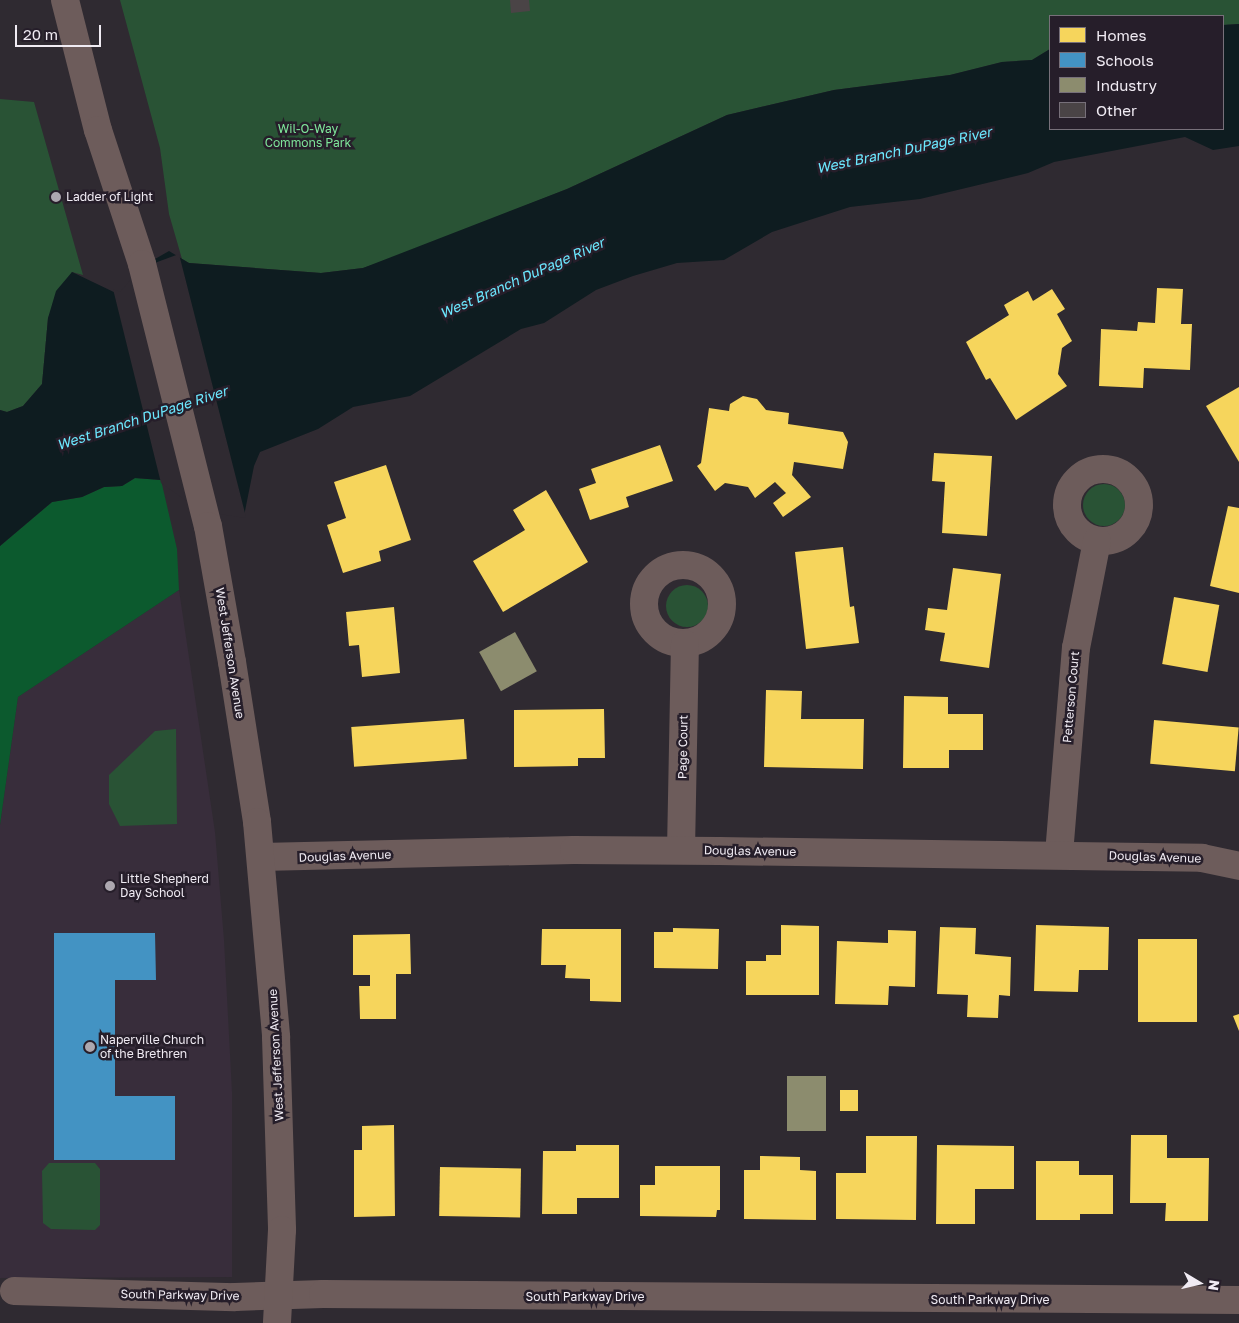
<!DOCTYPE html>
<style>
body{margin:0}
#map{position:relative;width:1239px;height:1323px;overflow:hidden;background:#2f2a31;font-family:"Golos Text",sans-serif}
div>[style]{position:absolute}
.education>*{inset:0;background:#382d3b}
.green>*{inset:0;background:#295335}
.round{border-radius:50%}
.forest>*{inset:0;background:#0c5a2e}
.water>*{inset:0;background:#0e1c20}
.pier>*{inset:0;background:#2f2a31}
.homes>*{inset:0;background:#f6d55c;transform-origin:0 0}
.schools>*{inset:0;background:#4393c3}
.industry>*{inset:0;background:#8c8c6e;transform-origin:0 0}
.building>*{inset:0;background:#4a4446}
.minor>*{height:28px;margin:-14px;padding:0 14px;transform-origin:14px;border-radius:14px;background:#6d5c5b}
.minor>.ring{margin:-14px;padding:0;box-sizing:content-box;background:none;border:28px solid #6d5c5b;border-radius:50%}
.tertiary>*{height:28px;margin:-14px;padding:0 14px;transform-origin:14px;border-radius:14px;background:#6d5c5b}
.dots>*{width:14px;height:14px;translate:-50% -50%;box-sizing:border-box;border:2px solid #261e2a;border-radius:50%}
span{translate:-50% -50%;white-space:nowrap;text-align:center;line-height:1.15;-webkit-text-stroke:5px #261e2a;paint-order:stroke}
.park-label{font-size:12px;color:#7ee59a}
.poi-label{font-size:12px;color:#f0ebf3}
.left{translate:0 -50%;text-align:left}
.street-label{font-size:12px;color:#f0ebf3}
.water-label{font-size:14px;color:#6ce8ff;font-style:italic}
.legend{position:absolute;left:1049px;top:15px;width:175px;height:115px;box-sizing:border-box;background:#261e2a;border:1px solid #77707a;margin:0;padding:6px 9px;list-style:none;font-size:15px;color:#f0ebf3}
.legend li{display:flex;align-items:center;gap:10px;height:25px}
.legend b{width:25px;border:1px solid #77707a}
.north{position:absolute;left:1174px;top:1258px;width:50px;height:50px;-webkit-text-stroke:4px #261e2a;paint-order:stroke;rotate:99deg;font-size:14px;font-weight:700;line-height:20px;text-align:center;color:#f0ebf3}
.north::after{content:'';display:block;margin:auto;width:18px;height:22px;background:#f0ebf3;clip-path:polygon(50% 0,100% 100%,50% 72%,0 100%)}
.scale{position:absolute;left:15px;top:25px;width:86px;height:22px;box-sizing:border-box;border:2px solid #f0ebf3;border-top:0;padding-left:6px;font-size:15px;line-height:18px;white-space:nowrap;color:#f0ebf3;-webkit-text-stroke:4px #261e2a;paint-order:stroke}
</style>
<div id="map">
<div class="education">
<i style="clip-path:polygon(179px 590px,215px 832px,224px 940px,232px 1092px,232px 1277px,0 1278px,0 825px,18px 697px)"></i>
</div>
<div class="green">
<i style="clip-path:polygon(120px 0,1239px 0,1239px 24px,1223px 25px,1223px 16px,1050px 16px,1050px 49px,1032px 60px,1002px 62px,950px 75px,834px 90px,727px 115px,567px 189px,399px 256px,363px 268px,321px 273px,189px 263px,182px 259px,169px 214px,160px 148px)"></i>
<i style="clip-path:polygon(0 99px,34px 102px,83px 275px,72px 272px,48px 318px,42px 384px,23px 406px,7px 412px,0 410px)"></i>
<i class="round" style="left:1083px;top:484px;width:42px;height:42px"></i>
<i class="round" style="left:666px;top:585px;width:42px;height:42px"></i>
<i style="clip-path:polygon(176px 729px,177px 824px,120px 826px,109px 804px,109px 775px,155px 731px)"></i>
<i style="clip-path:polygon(49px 1163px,95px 1163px,100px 1169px,100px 1225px,95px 1230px,51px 1229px,43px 1223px,42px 1171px)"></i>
</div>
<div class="forest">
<i style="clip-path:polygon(135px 478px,161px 480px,177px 549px,179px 590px,18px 697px,0 825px,0 546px,52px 502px,82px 497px,104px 487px,122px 486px)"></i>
</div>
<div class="water">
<i style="clip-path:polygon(1239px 24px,1239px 146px,1213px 150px,1185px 137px,1054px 162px,1028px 173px,920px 199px,850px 207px,772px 232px,724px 260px,677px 263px,633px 276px,596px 290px,544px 323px,521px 329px,410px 396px,353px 407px,318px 429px,260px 452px,254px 466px,244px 516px,161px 480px,135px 478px,122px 486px,104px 487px,82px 497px,52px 502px,0 546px,0 410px,7px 412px,23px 406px,42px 384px,48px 318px,56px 291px,72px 272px,120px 295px,148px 263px,169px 251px,189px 263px,321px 273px,363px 268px,567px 189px,727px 115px,834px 90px,950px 75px,1002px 62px,1032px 60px,1050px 49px,1050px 129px,1223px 129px,1223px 25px)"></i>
</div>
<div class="pier">
<i style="clip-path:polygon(179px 254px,246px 517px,245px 518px,201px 511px,161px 483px,113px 289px,120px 292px,141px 268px)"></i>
</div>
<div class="homes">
<i style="clip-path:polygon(1157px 288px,1183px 289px,1181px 324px,1192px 324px,1190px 370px,1144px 368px,1143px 388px,1099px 386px,1101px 329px,1137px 331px,1138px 322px,1155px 323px)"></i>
<i style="clip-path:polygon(1052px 289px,1065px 309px,1057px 314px,1072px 341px,1062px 348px,1058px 374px,1067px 386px,1016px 420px,990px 378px,986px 380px,966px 342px,1009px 315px,1004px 305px,1028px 291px,1033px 301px)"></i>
<i style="clip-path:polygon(1239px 387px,1239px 462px,1206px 406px)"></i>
<i style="clip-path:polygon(743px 396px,757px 399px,766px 410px,789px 413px,788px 424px,843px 432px,848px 442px,843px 469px,794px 462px,792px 475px,811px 497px,783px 517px,773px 503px,786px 493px,775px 482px,755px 498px,748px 487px,725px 483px,715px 491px,697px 466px,701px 463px,709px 408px,729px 411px,730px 404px)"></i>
<i style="clip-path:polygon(660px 445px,673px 481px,626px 497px,629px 507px,590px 520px,579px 489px,596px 483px,591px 469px)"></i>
<i style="clip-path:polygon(934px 453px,992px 456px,987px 536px,942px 533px,945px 482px,932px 481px)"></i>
<i style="clip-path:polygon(386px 465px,411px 540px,379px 551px,381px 561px,343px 573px,327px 525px,346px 518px,334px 482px)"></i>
<i style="clip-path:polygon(546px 490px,588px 562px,503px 612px,473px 561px,525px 530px,513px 510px)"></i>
<i style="clip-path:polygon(1228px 506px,1239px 508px,1239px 593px,1210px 586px)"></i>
<i style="clip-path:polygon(843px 547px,850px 607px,854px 606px,859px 643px,806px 649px,795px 552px)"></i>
<i style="clip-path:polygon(953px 568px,1001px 574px,989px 668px,940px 661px,945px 633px,925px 630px,928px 608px,947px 610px)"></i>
<i style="left:1174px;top:597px;width:46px;height:68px;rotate:10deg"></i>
<i style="clip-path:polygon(394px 607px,400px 673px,362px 677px,359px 645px,349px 646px,346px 612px)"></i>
<i style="clip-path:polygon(766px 690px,802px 691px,801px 719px,864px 719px,863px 769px,764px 767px)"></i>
<i style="clip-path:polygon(904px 696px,948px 697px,948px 714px,983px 714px,983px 750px,949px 750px,949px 768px,903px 768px)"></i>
<i style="clip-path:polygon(604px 709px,605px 758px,578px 758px,578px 766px,514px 767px,514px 710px)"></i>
<i style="left:464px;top:719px;width:40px;height:113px;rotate:86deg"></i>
<i style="left:1154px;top:720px;width:85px;height:44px;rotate:5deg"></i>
<i style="clip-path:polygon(781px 925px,819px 926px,819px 995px,746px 995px,746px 961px,766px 961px,766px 955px,781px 955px)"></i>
<i style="clip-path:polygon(1036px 925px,1109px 927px,1108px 970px,1079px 970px,1078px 992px,1034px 991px)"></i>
<i style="clip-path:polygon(940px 927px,976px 928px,975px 954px,1011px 957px,1010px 996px,999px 995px,998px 1018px,967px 1017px,968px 995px,937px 994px)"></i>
<i style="clip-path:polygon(673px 928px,719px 929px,718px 969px,654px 968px,654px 932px,673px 932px)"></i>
<i style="clip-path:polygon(542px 929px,621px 929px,621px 1002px,590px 1001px,590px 979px,565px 978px,566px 965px,541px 965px)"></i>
<i style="clip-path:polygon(888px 930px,916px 931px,915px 987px,889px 986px,888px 1005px,835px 1004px,837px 941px,888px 943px)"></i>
<i style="clip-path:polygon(410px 934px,411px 974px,396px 974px,396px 1019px,360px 1019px,359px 986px,370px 986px,370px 975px,353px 975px,353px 935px)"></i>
<i style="left:1138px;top:939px;width:59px;height:83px"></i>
<i style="clip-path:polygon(1239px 1014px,1239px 1031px,1233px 1016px)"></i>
<i style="left:840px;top:1090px;width:18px;height:21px"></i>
<i style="clip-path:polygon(394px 1125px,395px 1216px,354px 1217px,354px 1150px,362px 1150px,362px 1126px)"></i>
<i style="clip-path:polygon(1131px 1135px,1167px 1135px,1167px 1158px,1209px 1158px,1208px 1221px,1165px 1221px,1166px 1203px,1130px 1203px)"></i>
<i style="clip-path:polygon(866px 1136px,917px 1136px,916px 1220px,836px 1219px,836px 1173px,866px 1173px)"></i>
<i style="clip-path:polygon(576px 1145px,619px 1145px,619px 1198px,577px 1198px,577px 1214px,542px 1214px,543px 1151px,576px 1151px)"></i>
<i style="clip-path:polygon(937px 1145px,1014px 1146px,1014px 1189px,975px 1189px,975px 1224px,936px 1224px)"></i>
<i style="clip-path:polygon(760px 1156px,800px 1157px,800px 1170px,816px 1171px,816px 1220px,744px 1219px,744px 1170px,760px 1170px)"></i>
<i style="clip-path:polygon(1036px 1161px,1079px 1161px,1079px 1175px,1113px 1175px,1113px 1214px,1080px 1214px,1080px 1220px,1036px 1220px)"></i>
<i style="clip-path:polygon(655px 1166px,720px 1166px,720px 1210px,717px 1210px,716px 1217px,640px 1216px,640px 1185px,655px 1185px)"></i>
<i style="left:440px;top:1167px;width:81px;height:49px;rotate:1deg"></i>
</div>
<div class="schools">
<i style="clip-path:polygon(54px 933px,155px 933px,156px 980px,115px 980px,115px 1096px,175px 1096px,175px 1160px,54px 1160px)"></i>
</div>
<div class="industry">
<i style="left:515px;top:632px;width:45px;height:41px;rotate:61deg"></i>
<i style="left:787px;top:1076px;width:39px;height:55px"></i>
</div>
<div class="building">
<i style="clip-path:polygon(510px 0,529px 0,530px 11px,511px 13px)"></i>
</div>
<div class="minor">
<i class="ring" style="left:1067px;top:469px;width:44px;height:44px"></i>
<i class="ring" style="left:644px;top:565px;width:50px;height:50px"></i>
<i style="left:681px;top:850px;width:206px;rotate:-88.9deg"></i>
<i style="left:1059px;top:854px;width:207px;rotate:-85.3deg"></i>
<i style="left:1076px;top:648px;width:109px;rotate:-78.9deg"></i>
<i style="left:261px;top:857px;width:313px;rotate:-1.3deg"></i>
<i style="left:574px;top:850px;width:145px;rotate:0.4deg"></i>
<i style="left:719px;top:851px;width:483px;rotate:0.8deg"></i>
<i style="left:1202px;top:858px;width:38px;rotate:12deg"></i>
<i style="left:14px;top:1291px;width:221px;rotate:1.6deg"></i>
<i style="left:235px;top:1297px;width:88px;rotate:-2deg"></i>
<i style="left:323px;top:1294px;width:916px;rotate:0.38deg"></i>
</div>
<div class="tertiary">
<i style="left:65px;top:0;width:134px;rotate:75.8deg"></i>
<i style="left:98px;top:130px;width:141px;rotate:71.8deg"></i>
<i style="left:142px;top:264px;width:270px;rotate:75.9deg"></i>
<i style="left:208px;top:526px;width:138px;rotate:80deg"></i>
<i style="left:232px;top:662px;width:162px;rotate:81.1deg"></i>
<i style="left:257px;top:822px;width:216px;rotate:84.9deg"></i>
<i style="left:276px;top:1037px;width:193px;rotate:88.2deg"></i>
<i style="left:282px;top:1230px;width:93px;rotate:93.1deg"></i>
</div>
<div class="dots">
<i style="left:56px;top:197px;background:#aca7af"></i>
<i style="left:110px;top:886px;background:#aca7af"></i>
<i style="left:90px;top:1047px;background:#aca7af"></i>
</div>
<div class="park-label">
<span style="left:308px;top:136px">Wil-O-Way<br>Commons Park</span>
</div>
<div class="poi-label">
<span class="left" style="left:66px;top:197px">Ladder of Light</span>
<span class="left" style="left:120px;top:886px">Little Shepherd<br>Day School</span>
<span class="left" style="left:100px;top:1047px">Naperville Church<br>of the Brethren</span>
</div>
<div class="street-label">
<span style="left:230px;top:653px;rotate:81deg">West Jefferson Avenue</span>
<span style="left:1071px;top:697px;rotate:-85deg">Petterson Court</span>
<span style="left:683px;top:747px;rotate:-89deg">Page Court</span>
<span style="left:750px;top:851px;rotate:1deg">Douglas Avenue</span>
<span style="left:345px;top:856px;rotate:-2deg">Douglas Avenue</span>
<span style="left:1155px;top:857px;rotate:2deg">Douglas Avenue</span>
<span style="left:276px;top:1055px;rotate:-93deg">West Jefferson Avenue</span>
<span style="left:180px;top:1295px;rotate:1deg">South Parkway Drive</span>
<span style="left:585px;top:1297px">South Parkway Drive</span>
<span style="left:990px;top:1300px">South Parkway Drive</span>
</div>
<div class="water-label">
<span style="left:904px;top:150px;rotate:-12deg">West Branch DuPage River</span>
<span style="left:522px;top:278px;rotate:-24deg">West Branch DuPage River</span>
<span style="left:142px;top:418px;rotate:-18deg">West Branch DuPage River</span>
</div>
<ul class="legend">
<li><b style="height:14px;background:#f6d55c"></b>Homes</li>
<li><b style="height:14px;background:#4393c3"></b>Schools</li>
<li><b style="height:14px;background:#8c8c6e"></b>Industry</li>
<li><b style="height:14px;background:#4a4446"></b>Other</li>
</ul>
<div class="north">N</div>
<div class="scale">20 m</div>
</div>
